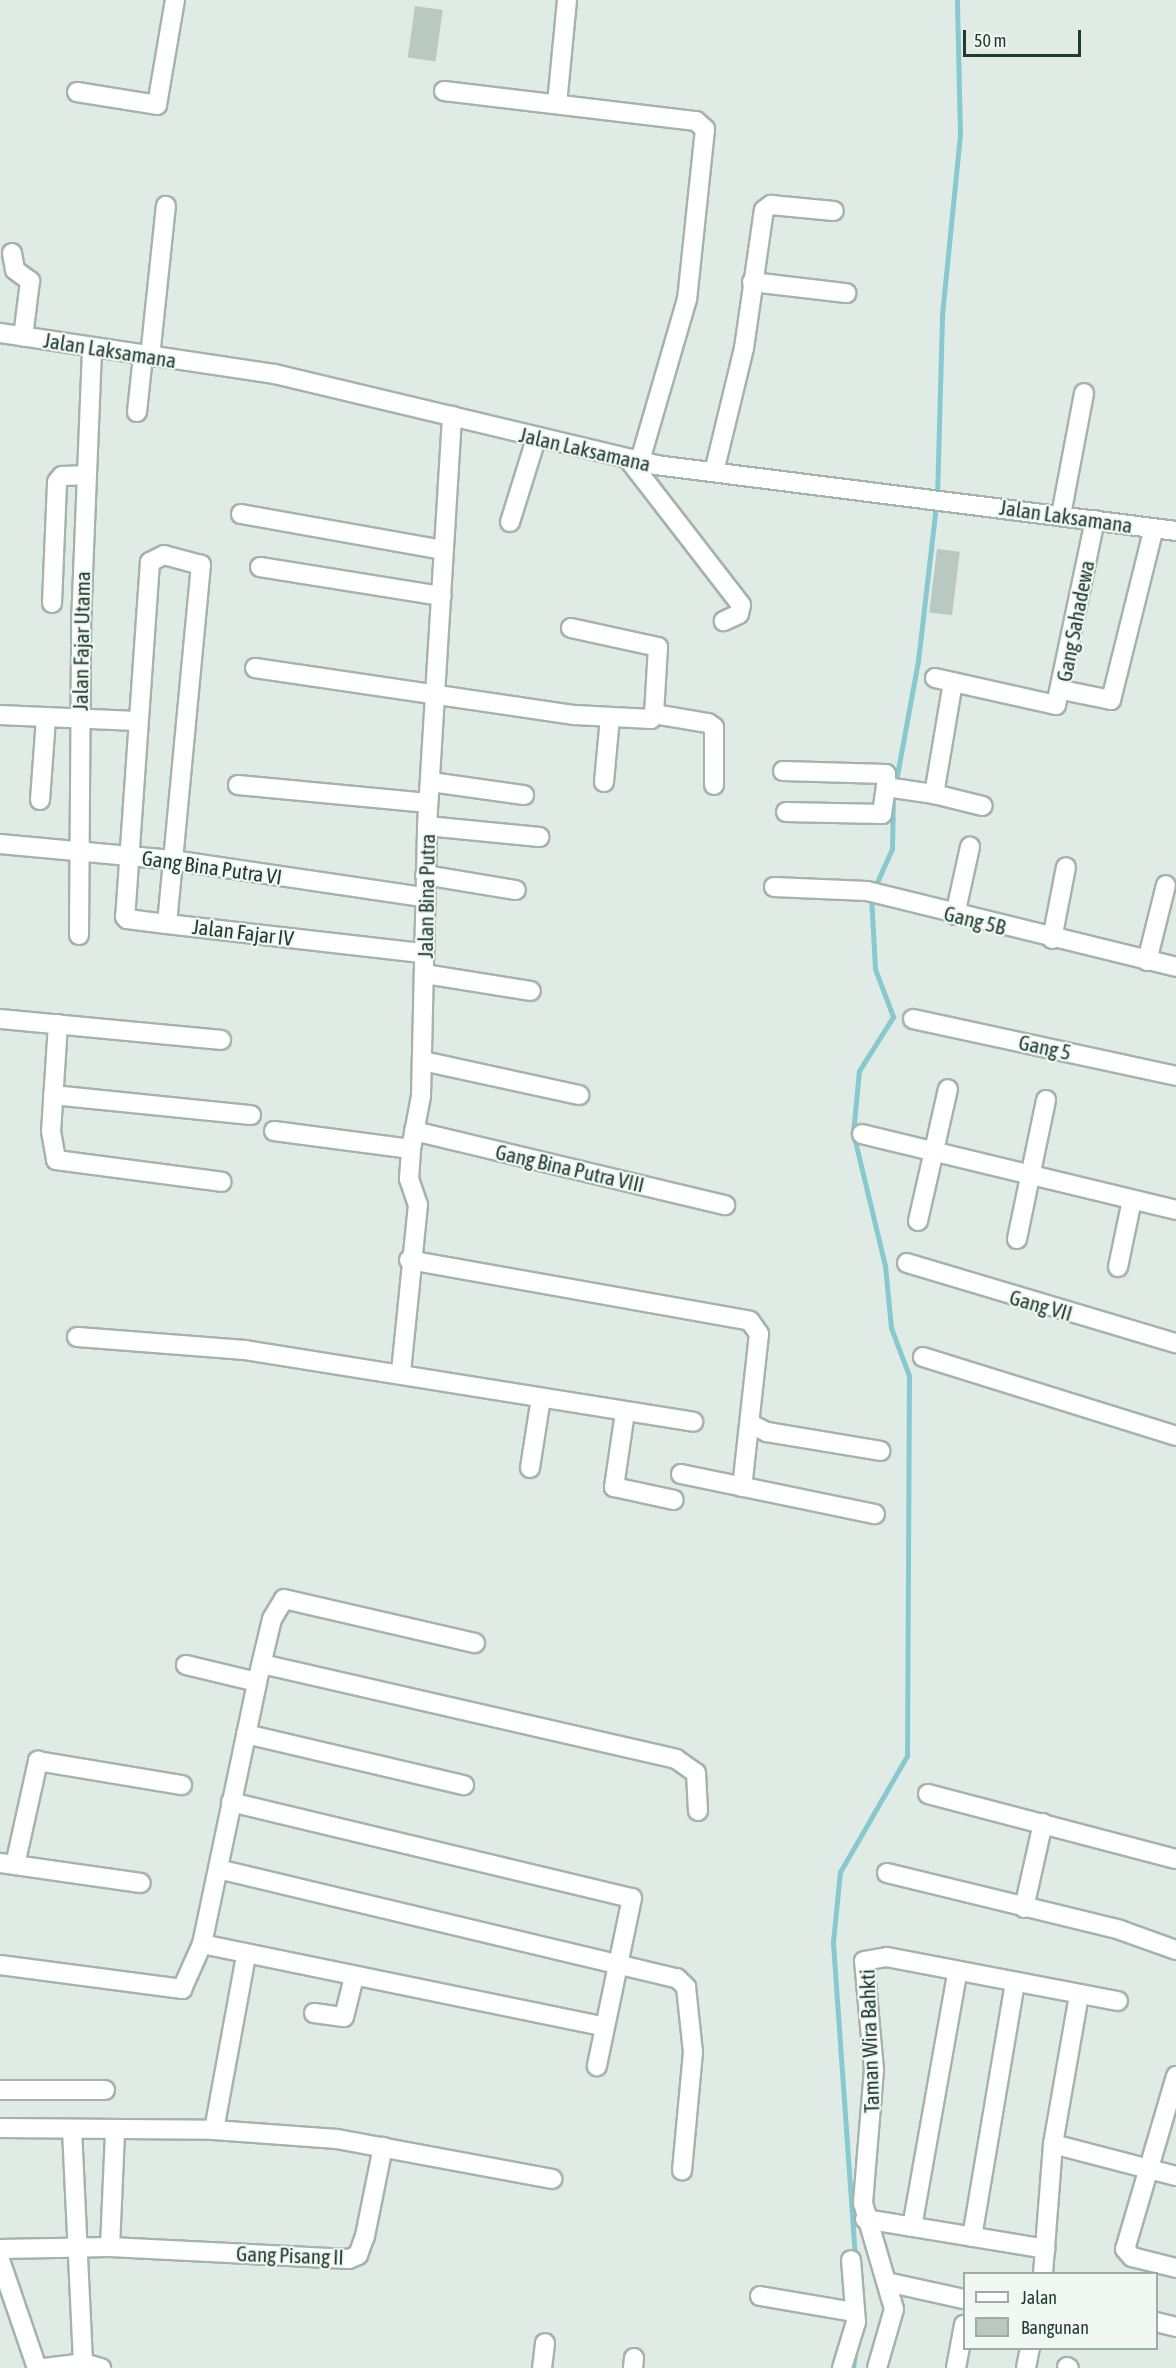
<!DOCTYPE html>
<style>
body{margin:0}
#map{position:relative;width:1176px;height:2368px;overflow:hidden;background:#e0ebe6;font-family:"Asap Condensed",sans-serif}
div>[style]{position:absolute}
.stream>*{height:4.5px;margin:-2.25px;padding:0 2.25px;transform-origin:2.25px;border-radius:2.25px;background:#88c9d0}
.building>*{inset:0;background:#b9c9c1;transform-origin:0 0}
.roads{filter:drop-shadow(2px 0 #a3b3ad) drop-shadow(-2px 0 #a3b3ad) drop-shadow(0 2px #a3b3ad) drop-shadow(0 -2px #a3b3ad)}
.minor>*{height:18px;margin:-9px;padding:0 9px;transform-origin:9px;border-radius:9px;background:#fff}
.secondary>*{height:18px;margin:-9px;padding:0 9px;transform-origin:9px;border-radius:9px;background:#fff}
span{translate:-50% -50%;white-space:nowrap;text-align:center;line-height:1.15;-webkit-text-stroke:4.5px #f1f8f4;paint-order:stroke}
.street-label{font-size:21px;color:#213b33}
.legend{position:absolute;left:963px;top:2272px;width:195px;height:78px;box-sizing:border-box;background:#f1f8f4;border:2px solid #9eaca7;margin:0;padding:8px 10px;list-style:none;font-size:18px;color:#213b33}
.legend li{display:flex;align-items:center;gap:12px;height:30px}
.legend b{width:30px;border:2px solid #9eaca7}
.scale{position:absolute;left:963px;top:30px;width:118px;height:27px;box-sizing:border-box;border:3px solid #213b33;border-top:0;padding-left:8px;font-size:18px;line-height:21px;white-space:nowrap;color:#213b33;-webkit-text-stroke:4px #f1f8f4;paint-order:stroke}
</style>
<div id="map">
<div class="stream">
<i style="left:937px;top:497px;width:182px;rotate:-88.4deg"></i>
<i style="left:942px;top:315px;width:181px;rotate:-84.3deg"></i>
<i style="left:960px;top:135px;width:135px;rotate:-91.3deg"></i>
<i style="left:896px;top:781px;width:122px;rotate:-79.6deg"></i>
<i style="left:918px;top:661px;width:157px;rotate:-83.4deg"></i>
<i style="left:874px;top:889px;width:44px;rotate:-65.8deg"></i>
<i style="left:892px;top:849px;width:53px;rotate:-88.9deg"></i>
<i style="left:855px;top:2258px;width:317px;rotate:-94deg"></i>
<i style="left:833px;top:1942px;width:70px;rotate:-84.3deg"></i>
<i style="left:840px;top:1872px;width:134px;rotate:-60deg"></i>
<i style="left:907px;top:1756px;width:380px;rotate:-89.7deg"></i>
<i style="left:909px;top:1376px;width:51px;rotate:-110.6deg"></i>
<i style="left:891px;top:1328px;width:62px;rotate:-95.5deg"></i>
<i style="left:885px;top:1266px;width:137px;rotate:-103.5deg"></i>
<i style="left:853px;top:1133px;width:62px;rotate:-84.5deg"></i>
<i style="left:859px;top:1071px;width:64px;rotate:-57.8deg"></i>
<i style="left:893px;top:1017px;width:51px;rotate:-110.6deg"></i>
<i style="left:875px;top:969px;width:73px;rotate:-93.1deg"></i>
<i style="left:853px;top:2368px;width:15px;rotate:-82deg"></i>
</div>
<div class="building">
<i style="left:415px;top:6px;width:28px;height:52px;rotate:8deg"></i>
<i style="left:937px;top:549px;width:23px;height:64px;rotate:7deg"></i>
</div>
<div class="roads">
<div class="minor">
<i style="left:444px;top:91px;width:254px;rotate:6.8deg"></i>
<i style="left:696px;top:121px;width:12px;rotate:42deg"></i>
<i style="left:705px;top:129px;width:171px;rotate:96deg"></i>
<i style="left:687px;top:299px;width:169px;rotate:106.2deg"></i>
<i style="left:77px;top:92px;width:81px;rotate:9.2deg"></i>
<i style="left:157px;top:105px;width:107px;rotate:-80.3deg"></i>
<i style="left:557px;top:104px;width:104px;rotate:-84.5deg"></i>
<i style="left:12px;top:253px;width:17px;rotate:80deg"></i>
<i style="left:15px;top:270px;width:19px;rotate:36deg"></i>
<i style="left:30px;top:281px;width:56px;rotate:97.1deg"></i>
<i style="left:752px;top:282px;width:95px;rotate:6.7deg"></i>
<i style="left:150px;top:357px;width:152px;rotate:-84deg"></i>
<i style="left:137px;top:412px;width:56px;rotate:-83.9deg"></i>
<i style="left:629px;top:460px;width:183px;rotate:52.3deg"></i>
<i style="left:741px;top:605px;width:9px;rotate:103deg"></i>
<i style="left:739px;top:614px;width:17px;rotate:155deg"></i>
<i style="left:714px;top:472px;width:128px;rotate:-76.4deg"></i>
<i style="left:744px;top:348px;width:139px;rotate:-81.8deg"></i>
<i style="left:764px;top:210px;width:9px;rotate:-36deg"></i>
<i style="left:771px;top:205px;width:63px;rotate:5.4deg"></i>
<i style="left:241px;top:514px;width:206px;rotate:10.1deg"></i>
<i style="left:1061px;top:515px;width:124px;rotate:-79.3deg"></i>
<i style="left:510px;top:522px;width:87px;rotate:-72.6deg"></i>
<i style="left:260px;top:567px;width:184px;rotate:9.1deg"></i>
<i style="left:52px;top:603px;width:121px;rotate:-87.6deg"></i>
<i style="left:57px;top:482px;width:8px;rotate:-50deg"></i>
<i style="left:62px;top:476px;width:23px;rotate:-2deg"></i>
<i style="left:571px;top:628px;width:89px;rotate:12.3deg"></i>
<i style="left:658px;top:647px;width:67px;rotate:93.4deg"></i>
<i style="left:255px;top:668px;width:323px;rotate:8.4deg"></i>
<i style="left:575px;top:715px;width:76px;rotate:3deg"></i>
<i style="left:651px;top:719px;width:6px;rotate:-59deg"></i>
<i style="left:654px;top:714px;width:55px;rotate:9.5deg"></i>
<i style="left:708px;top:723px;width:7px;rotate:34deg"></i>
<i style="left:714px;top:727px;width:58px;rotate:90deg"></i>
<i style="left:935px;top:678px;width:124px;rotate:12.6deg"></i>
<i style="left:1056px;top:705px;width:189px;rotate:-78.1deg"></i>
<i style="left:953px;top:682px;width:114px;rotate:99.6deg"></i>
<i style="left:934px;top:794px;width:50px;rotate:13.8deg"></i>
<i style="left:1062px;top:690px;width:50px;rotate:11.5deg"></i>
<i style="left:1111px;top:700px;width:177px;rotate:-76deg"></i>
<i style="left:0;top:715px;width:136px;rotate:2.5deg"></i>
<i style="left:783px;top:771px;width:103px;rotate:1.7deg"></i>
<i style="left:886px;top:774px;width:13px;rotate:90deg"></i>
<i style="left:886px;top:787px;width:49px;rotate:8.3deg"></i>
<i style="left:431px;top:782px;width:94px;rotate:8deg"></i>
<i style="left:604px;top:782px;width:65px;rotate:-84.7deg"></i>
<i style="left:238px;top:785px;width:191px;rotate:5.4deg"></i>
<i style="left:40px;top:800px;width:81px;rotate:-85.8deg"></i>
<i style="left:786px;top:812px;width:96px;rotate:1.2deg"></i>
<i style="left:882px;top:814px;width:27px;rotate:-82deg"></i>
<i style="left:427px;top:826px;width:113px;rotate:5.6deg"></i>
<i style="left:0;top:844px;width:173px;rotate:5.3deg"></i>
<i style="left:172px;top:860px;width:255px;rotate:8.4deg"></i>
<i style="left:425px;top:875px;width:92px;rotate:9.4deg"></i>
<i style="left:774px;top:887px;width:93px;rotate:2.5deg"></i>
<i style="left:867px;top:891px;width:318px;rotate:13.8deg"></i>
<i style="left:955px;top:915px;width:70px;rotate:-77.6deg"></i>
<i style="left:167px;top:924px;width:361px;rotate:-84.6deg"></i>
<i style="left:201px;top:565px;width:38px;rotate:-165deg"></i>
<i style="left:164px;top:555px;width:16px;rotate:153deg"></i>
<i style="left:150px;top:562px;width:356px;rotate:94deg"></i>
<i style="left:125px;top:917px;width:3px;rotate:45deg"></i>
<i style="left:127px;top:919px;width:40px;rotate:7.1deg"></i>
<i style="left:167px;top:924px;width:258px;rotate:6.5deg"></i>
<i style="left:79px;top:935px;width:311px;rotate:-89.6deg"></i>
<i style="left:81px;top:624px;width:276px;rotate:-87.7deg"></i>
<i style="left:1052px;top:939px;width:73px;rotate:-79deg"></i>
<i style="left:1147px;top:961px;width:78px;rotate:-76deg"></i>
<i style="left:425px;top:974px;width:107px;rotate:9.1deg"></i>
<i style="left:0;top:1019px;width:222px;rotate:5.4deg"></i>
<i style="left:913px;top:1019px;width:269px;rotate:12.2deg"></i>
<i style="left:58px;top:1024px;width:107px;rotate:93.7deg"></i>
<i style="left:51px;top:1131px;width:29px;rotate:80deg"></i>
<i style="left:56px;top:1160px;width:167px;rotate:7.5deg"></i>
<i style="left:423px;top:1061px;width:160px;rotate:12.3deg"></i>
<i style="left:53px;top:1095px;width:199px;rotate:5.8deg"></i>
<i style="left:274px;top:1131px;width:138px;rotate:7.5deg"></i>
<i style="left:414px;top:1131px;width:320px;rotate:13.4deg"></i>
<i style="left:862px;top:1134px;width:323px;rotate:13.6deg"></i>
<i style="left:918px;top:1221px;width:135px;rotate:-77.2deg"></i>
<i style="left:1017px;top:1239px;width:142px;rotate:-78.2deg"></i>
<i style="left:409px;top:1260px;width:346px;rotate:10.1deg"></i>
<i style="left:750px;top:1321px;width:16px;rotate:55deg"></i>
<i style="left:759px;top:1334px;width:154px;rotate:96.3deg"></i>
<i style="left:907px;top:1263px;width:281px;rotate:16.6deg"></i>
<i style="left:1118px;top:1267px;width:68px;rotate:-78.2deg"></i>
<i style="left:77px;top:1337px;width:169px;rotate:4.4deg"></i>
<i style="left:245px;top:1350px;width:454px;rotate:9.1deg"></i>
<i style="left:923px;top:1357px;width:265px;rotate:17.3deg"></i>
<i style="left:401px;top:1372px;width:168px;rotate:-84.2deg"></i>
<i style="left:418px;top:1205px;width:28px;rotate:-109deg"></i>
<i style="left:409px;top:1179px;width:30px;rotate:-86deg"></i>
<i style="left:411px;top:1149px;width:54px;rotate:-79.3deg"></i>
<i style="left:421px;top:1096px;width:270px;rotate:-88.7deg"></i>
<i style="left:427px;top:826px;width:411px;rotate:-86.5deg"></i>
<i style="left:625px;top:1412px;width:76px;rotate:98.3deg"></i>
<i style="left:614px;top:1487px;width:61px;rotate:12.2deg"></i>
<i style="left:751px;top:1424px;width:18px;rotate:27deg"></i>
<i style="left:767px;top:1432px;width:115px;rotate:9.5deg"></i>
<i style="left:530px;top:1468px;width:71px;rotate:-81.1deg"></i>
<i style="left:681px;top:1474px;width:198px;rotate:11.7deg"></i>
<i style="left:262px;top:1664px;width:425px;rotate:12.9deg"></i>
<i style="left:676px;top:1759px;width:24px;rotate:35deg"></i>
<i style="left:696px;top:1773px;width:38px;rotate:87deg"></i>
<i style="left:186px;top:1665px;width:73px;rotate:13.5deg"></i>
<i style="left:246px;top:1734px;width:224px;rotate:13.2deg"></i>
<i style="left:928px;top:1794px;width:256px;rotate:14.7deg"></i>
<i style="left:231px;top:1802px;width:412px;rotate:13.5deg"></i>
<i style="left:632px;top:1898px;width:172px;rotate:101.8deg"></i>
<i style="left:0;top:1863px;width:142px;rotate:8.1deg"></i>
<i style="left:15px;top:1865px;width:107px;rotate:-77.5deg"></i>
<i style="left:38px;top:1761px;width:146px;rotate:9.5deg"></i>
<i style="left:218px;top:1869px;width:472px;rotate:13.4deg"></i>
<i style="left:677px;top:1978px;width:13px;rotate:45deg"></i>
<i style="left:686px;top:1987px;width:65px;rotate:83.9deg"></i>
<i style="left:693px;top:2052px;width:119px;rotate:95.3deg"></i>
<i style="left:887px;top:1873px;width:240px;rotate:13.7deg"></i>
<i style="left:1120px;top:1930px;width:59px;rotate:19.7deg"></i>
<i style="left:1024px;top:1908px;width:87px;rotate:-77.4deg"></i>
<i style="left:202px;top:1944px;width:409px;rotate:11.6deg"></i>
<i style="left:0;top:1965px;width:184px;rotate:7.5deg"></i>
<i style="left:182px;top:1989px;width:49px;rotate:-66deg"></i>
<i style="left:202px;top:1944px;width:268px;rotate:-78.1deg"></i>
<i style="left:257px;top:1682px;width:65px;rotate:-76.6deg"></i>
<i style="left:272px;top:1619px;width:23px;rotate:-59deg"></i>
<i style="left:284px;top:1599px;width:196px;rotate:13deg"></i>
<i style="left:314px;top:2013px;width:30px;rotate:8deg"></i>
<i style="left:344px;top:2017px;width:41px;rotate:-76deg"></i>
<i style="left:1176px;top:2076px;width:180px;rotate:106.4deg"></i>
<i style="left:1125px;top:2249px;width:11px;rotate:49deg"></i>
<i style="left:1132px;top:2257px;width:45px;rotate:14deg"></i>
<i style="left:0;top:2090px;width:105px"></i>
<i style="left:0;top:2128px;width:214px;rotate:0.5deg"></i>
<i style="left:214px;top:2130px;width:123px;rotate:4.2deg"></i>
<i style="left:337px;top:2139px;width:219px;rotate:10.5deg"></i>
<i style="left:72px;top:2129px;width:234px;rotate:87.3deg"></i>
<i style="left:214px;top:2130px;width:178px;rotate:-79.6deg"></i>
<i style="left:1053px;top:2144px;width:127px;rotate:14.6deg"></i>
<i style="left:865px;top:2219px;width:183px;rotate:9.4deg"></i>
<i style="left:912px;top:2227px;width:257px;rotate:-79.9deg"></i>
<i style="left:972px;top:2237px;width:257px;rotate:-80.4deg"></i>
<i style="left:110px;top:2247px;width:116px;rotate:-87.5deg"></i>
<i style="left:0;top:2249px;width:110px;rotate:-1deg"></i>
<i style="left:110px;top:2247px;width:239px;rotate:2.9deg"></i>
<i style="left:349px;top:2259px;width:10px;rotate:-24deg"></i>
<i style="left:358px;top:2255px;width:20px;rotate:-70deg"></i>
<i style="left:365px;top:2236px;width:91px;rotate:-78.6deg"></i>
<i style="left:0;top:2260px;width:114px;rotate:71.1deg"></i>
<i style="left:1043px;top:2274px;width:130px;rotate:-85.6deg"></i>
<i style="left:1053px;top:2144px;width:151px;rotate:-80.1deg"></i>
<i style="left:891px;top:2283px;width:75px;rotate:12.4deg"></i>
<i style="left:760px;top:2296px;width:96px;rotate:9.6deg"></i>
<i style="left:1156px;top:2322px;width:21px;rotate:14deg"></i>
<i style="left:1067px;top:2367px;width:2px;rotate:27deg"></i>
<i style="left:44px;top:2368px;width:39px;rotate:-7deg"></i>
<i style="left:83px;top:2363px;width:19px;rotate:16deg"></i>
<i style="left:542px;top:2368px;width:25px;rotate:-83deg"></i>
<i style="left:633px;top:2368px;width:10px;rotate:-84deg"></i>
<i style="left:842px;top:2368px;width:48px;rotate:-73.1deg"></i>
<i style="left:856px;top:2322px;width:62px;rotate:-94.6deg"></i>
<i style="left:877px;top:2368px;width:61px;rotate:-73.9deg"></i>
<i style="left:894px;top:2309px;width:110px;rotate:-106.3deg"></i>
<i style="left:863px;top:2203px;width:133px;rotate:-85.3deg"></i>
<i style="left:874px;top:2070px;width:109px;rotate:-95.2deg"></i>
<i style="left:864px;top:1961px;width:23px;rotate:-10deg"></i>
<i style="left:887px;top:1957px;width:235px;rotate:10.8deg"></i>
<i style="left:956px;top:2368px;width:44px;rotate:-79.5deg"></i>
<i style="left:1026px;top:2368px;width:20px;rotate:-79deg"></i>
</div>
<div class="secondary">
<i style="left:0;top:333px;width:278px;rotate:8.5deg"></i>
<i style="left:275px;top:374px;width:392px;rotate:13.4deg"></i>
<i style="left:656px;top:465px;width:524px;rotate:7.23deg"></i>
</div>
</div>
<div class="street-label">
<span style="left:110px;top:350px;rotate:9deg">Jalan Laksamana</span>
<span style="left:585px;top:449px;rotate:13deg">Jalan Laksamana</span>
<span style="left:1066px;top:516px;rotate:8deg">Jalan Laksamana</span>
<span style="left:1075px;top:621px;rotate:-79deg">Gang Sahadewa</span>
<span style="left:81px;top:641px;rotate:-89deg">Jalan Fajar Utama</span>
<span style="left:212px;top:867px;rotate:8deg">Gang Bina Putra VI</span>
<span style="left:426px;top:896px;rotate:-89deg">Jalan Bina Putra</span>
<span style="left:975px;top:920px;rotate:14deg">Gang 5B</span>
<span style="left:243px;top:932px;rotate:7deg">Jalan Fajar IV</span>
<span style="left:1045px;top:1047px;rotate:12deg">Gang 5</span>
<span style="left:570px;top:1168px;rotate:13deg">Gang Bina Putra VIII</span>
<span style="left:1041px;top:1305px;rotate:16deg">Gang VII</span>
<span style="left:869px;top:2041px;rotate:-92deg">Taman Wira Bahkti</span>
<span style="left:290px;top:2255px;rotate:2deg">Gang Pisang II</span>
</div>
<ul class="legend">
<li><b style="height:8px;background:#fff"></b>Jalan</li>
<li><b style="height:16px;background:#b9c9c1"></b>Bangunan</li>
</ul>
<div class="scale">50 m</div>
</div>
